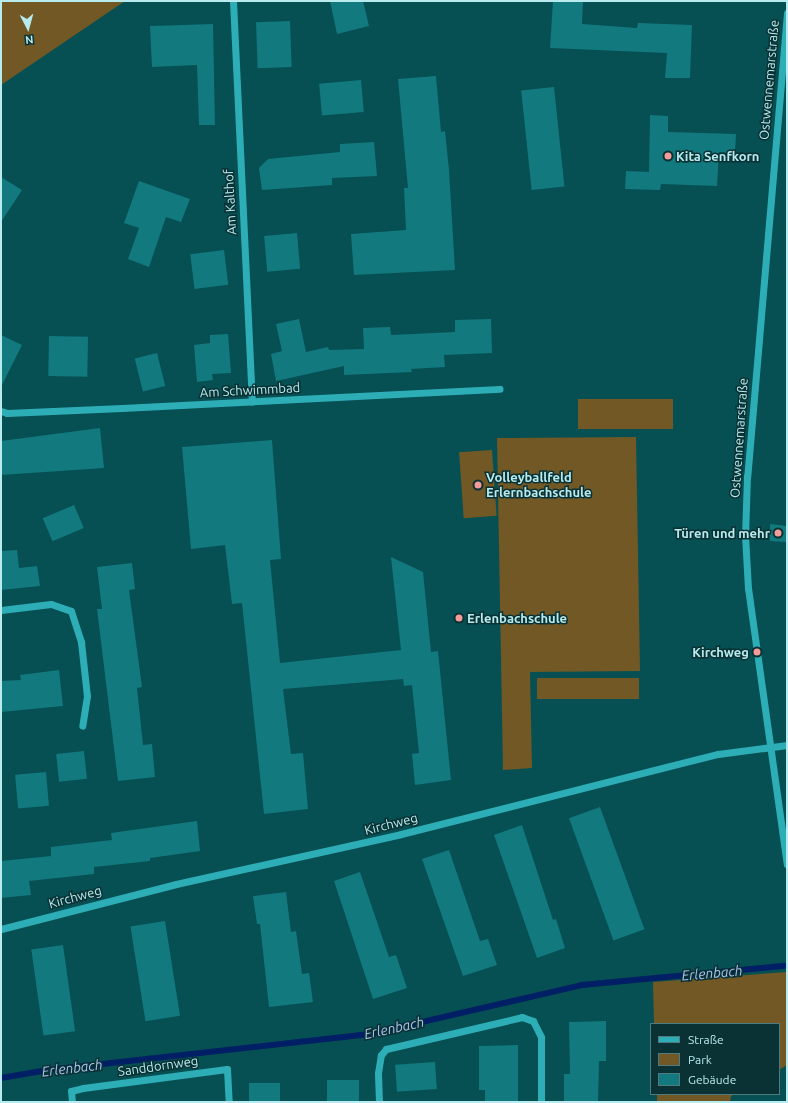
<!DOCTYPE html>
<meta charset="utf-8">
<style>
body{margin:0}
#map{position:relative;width:788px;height:1103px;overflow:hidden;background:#064f53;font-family:Ubuntu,sans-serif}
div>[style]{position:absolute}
.green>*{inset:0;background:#725825;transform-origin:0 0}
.stream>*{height:5.5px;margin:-2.75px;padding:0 2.75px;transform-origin:2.75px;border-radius:2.75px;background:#001f64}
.building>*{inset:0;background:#12797f;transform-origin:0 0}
.minor>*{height:7px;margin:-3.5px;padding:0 3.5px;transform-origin:3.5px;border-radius:3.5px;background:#2daeb6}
.dots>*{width:11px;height:11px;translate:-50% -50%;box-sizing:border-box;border:2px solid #0a3134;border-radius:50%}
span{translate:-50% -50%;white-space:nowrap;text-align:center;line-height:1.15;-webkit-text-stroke:3px #0a3134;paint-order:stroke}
.street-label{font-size:13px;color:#b7ebee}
.poi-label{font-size:13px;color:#b7ebee;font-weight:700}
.left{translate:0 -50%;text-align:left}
.right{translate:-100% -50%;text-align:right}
.water-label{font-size:14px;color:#acc3ec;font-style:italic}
.frame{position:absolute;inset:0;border:2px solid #b7ebee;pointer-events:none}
.legend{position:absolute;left:650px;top:1023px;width:130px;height:72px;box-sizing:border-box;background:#0a3134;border:1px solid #4f7b7e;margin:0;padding:5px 7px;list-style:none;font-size:12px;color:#b7ebee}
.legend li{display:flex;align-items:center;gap:8px;height:20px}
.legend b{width:20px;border:1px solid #4f7b7e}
.north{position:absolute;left:8px;top:8px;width:40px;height:40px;-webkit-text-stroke:3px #0a3134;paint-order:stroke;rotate:174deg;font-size:11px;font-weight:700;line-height:16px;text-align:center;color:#b7ebee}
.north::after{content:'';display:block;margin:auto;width:14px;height:18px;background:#b7ebee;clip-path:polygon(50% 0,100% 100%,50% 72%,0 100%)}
</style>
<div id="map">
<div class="green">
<i style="clip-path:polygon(1px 1px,125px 1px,1px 85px)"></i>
<i style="left:673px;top:399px;width:30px;height:95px;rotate:90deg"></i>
<i style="clip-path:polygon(636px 437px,640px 671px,530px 672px,532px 768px,503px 770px,497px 438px)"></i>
<i style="left:492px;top:450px;width:66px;height:33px;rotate:86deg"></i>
<i style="left:537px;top:678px;width:102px;height:21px"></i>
<i style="clip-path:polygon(787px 972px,787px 1065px,779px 1070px,779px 1024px,654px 1024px,653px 982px)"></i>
<i style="clip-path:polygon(657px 1094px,735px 1094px,731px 1096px,730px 1102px,657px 1102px)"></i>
</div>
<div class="stream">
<i style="left:1px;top:1078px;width:49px;rotate:-9.5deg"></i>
<i style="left:49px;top:1070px;width:323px;rotate:-6.4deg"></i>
<i style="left:370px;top:1034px;width:218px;rotate:-13deg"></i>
<i style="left:582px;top:985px;width:203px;rotate:-5.4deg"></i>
</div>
<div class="building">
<i style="clip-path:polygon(330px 1px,363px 1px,369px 26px,337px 34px)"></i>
<i style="clip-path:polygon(553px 1px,583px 1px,582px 24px,637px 28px,638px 23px,692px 25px,690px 78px,665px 78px,667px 53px,550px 48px)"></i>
<i style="left:290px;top:21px;width:46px;height:34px;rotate:88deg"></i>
<i style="clip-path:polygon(213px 24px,215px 125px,199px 125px,197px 65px,152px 67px,150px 26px)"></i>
<i style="clip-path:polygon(436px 76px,441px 132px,445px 131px,449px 170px,455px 270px,354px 275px,351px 234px,406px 230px,404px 188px,408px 188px,398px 79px)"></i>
<i style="left:361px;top:80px;width:32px;height:42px;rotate:85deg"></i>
<i style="left:554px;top:87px;width:100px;height:33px;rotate:84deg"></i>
<i style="clip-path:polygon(650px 115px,668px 116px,668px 132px,736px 134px,735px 153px,719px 152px,717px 186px,661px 184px,660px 190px,625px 189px,626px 171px,649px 172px)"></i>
<i style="clip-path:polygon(374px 142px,377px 176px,332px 178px,332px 185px,262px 190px,259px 168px,268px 159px,340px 152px,340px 144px)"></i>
<i style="clip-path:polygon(1px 177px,22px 190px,1px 222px)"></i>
<i style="clip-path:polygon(139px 181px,190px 199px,181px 222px,166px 217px,149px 267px,128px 259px,139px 228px,124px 223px)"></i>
<i style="left:297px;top:233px;width:36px;height:33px;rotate:85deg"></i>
<i style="left:224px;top:250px;width:35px;height:34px;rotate:83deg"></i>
<i style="clip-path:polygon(299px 319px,306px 352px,328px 347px,329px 350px,364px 349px,363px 328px,390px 327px,391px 335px,455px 332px,455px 320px,491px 319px,492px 353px,444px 355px,445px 367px,411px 369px,412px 372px,344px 375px,344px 366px,276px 381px,271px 354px,282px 351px,276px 324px)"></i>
<i style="clip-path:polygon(228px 334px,231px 373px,212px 374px,213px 380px,197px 382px,194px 345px,210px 343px,210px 335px)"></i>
<i style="clip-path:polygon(1px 335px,22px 345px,1px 387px)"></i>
<i style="left:49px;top:336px;width:39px;height:40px;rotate:1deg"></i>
<i style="left:157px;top:353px;width:34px;height:23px;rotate:76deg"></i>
<i style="clip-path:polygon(100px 428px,104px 468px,1px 475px,1px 441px)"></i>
<i style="clip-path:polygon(272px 440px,281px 559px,270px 560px,280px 663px,401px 650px,391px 557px,423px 572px,431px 652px,438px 651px,451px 780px,415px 785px,412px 754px,419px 753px,412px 685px,404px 686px,403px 679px,283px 689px,291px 754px,303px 753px,308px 809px,264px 814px,242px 603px,232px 604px,225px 545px,191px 549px,182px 447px)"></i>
<i style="left:74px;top:505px;width:25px;height:34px;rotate:67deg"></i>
<i style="clip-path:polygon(770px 524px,787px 526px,787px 542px,770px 541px)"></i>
<i style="clip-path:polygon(17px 550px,19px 568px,37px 566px,40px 586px,1px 590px,1px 551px)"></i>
<i style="clip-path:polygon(132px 563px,135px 589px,129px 590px,142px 687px,137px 688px,143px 745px,152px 744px,155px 777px,118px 781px,97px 609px,102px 609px,97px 567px)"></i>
<i style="clip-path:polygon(59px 670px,63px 706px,1px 712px,1px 681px,21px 680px,20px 675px)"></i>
<i style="left:84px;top:751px;width:28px;height:28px;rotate:84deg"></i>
<i style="left:46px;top:772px;width:34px;height:31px;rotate:85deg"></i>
<i style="left:600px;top:807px;width:130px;height:33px;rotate:70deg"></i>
<i style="clip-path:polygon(197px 821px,200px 851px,150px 858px,150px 861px,94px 867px,94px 874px,29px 881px,31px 895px,1px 898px,1px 861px,51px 856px,51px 847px,112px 840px,111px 833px)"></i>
<i style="clip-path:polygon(522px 825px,553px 920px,556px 919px,565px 948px,537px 958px,494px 835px)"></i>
<i style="clip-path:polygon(449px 850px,480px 941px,488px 939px,497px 965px,463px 976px,422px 859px)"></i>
<i style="clip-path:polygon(360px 872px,389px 957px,396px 955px,407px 988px,373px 999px,334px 881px)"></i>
<i style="clip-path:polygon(286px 892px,291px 932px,296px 931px,302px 974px,309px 973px,313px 1002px,269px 1007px,260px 924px,257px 924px,253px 896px)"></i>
<i style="left:165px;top:921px;width:96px;height:35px;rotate:81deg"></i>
<i style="left:63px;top:945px;width:87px;height:32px;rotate:82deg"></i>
<i style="clip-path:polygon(606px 1021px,606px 1061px,599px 1061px,598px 1102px,564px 1102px,564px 1074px,570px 1074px,569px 1022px)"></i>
<i style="clip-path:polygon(518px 1045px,518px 1102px,485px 1102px,485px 1090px,479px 1090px,479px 1046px)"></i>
<i style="left:435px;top:1062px;width:27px;height:40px;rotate:86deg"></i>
<i style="left:327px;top:1080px;width:32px;height:22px"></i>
<i style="left:249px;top:1083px;width:31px;height:19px"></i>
</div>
<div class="minor">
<i style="left:233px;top:1px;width:401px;rotate:87.3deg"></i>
<i style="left:787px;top:13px;width:465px;rotate:94.9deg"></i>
<i style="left:747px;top:476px;width:59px;rotate:91.9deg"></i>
<i style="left:745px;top:535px;width:53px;rotate:86.8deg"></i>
<i style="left:748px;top:588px;width:279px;rotate:82deg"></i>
<i style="left:1px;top:411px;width:6px;rotate:18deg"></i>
<i style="left:7px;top:413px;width:115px;rotate:-2.5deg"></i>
<i style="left:122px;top:408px;width:378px;rotate:-2.9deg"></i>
<i style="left:1px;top:610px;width:50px;rotate:-6.8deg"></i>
<i style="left:51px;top:604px;width:21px;rotate:19deg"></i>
<i style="left:71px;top:611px;width:33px;rotate:72deg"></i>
<i style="left:81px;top:642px;width:54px;rotate:83.7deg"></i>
<i style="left:87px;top:696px;width:30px;rotate:99deg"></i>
<i style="left:1px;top:929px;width:181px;rotate:-14.4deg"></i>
<i style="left:176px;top:884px;width:230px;rotate:-12.5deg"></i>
<i style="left:401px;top:834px;width:327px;rotate:-14.2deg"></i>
<i style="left:718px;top:754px;width:70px;rotate:-7.4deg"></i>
<i style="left:72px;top:1102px;width:11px;rotate:-95deg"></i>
<i style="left:71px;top:1091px;width:12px;rotate:-14deg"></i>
<i style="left:83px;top:1088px;width:145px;rotate:-7.5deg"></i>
<i style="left:227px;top:1069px;width:33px;rotate:87deg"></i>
<i style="left:379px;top:1102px;width:29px;rotate:-92deg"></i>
<i style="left:378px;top:1073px;width:18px;rotate:-81deg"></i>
<i style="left:381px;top:1055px;width:8px;rotate:-50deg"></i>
<i style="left:386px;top:1049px;width:140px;rotate:-13.2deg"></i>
<i style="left:522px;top:1017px;width:12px;rotate:20deg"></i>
<i style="left:533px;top:1021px;width:18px;rotate:63deg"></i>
<i style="left:541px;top:1037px;width:65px;rotate:90deg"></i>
</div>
<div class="dots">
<i style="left:668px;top:156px;background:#f59b99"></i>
<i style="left:478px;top:485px;background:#f59b99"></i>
<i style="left:778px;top:533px;background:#f59b99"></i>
<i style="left:459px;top:618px;background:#f59b99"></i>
<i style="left:757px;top:652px;background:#f59b99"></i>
</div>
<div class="street-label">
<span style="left:769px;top:80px;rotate:-85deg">Ostwennemarstraße</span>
<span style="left:230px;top:202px;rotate:-93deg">Am Kalthof</span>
<span style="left:250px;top:390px;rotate:-3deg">Am Schwimmbad</span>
<span style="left:739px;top:438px;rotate:-86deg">Ostwennemarstraße</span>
<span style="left:391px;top:824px;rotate:-14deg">Kirchweg</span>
<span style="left:75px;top:897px;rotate:-15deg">Kirchweg</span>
<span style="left:158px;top:1066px;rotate:-8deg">Sanddornweg</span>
</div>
<div class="poi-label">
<span class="left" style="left:676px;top:156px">Kita Senfkorn</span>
<span class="left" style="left:486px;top:485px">Volleyballfeld<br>Erlernbachschule</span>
<span class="right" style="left:770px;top:533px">Türen und mehr</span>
<span class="left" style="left:467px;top:618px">Erlenbachschule</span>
<span class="right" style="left:749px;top:652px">Kirchweg</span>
</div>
<div class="water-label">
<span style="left:712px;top:973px;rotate:-5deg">Erlenbach</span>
<span style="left:394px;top:1028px;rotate:-12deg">Erlenbach</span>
<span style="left:72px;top:1068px;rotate:-7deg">Erlenbach</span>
</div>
<div class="frame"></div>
<ul class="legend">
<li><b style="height:5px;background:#2daeb6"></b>Straße</li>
<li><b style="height:11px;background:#725825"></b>Park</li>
<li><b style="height:11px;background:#12797f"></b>Gebäude</li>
</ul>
<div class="north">N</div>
</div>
